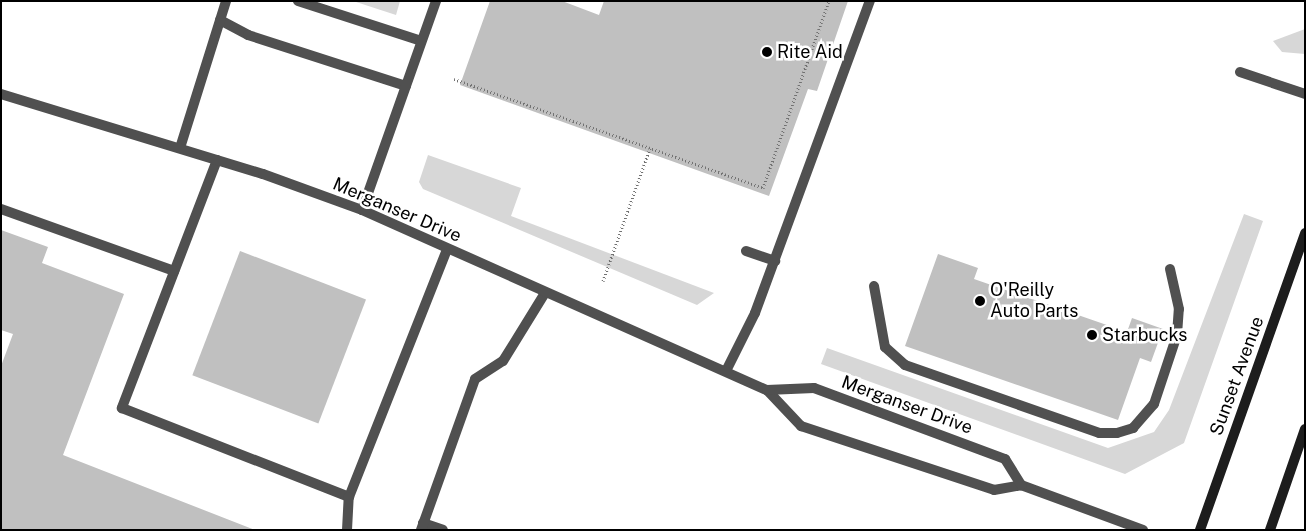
<!DOCTYPE html>
<style>
body{margin:0}
#map{position:relative;width:1306px;height:531px;overflow:hidden;background:#fff;font-family:"Public Sans",sans-serif}
div>[style]{position:absolute}
.green>*{inset:0;background:#d7d7d7}
.building>*{inset:0;background:#c0c0c0;transform-origin:0 0}
.path>*{height:3px;margin-top:-1.5px;transform-origin:0;background:repeating-linear-gradient(90deg,#727272 0 1px,transparent 0 3.5px)}
.service>*{height:10px;margin:-5px;padding:0 5px;transform-origin:5px;border-radius:5px;background:#505050}
.minor>*{height:10px;margin:-5px;padding:0 5px;transform-origin:5px;border-radius:5px;background:#505050}
.secondary>*{height:10px;margin:-5px;padding:0 5px;transform-origin:5px;border-radius:5px;background:#1d1d1d}
.dots>*{width:14px;height:14px;translate:-50% -50%;box-sizing:border-box;border:2px solid #fff;border-radius:50%}
span{translate:-50% -50%;white-space:nowrap;text-align:center;line-height:1.15;-webkit-text-stroke:5px #fff;paint-order:stroke}
.poi-label{font-size:18px;color:#000}
.left{translate:0 -50%;text-align:left}
.street-label{font-size:18px;color:#000}
.frame{position:absolute;inset:0;border:2px solid #000;pointer-events:none}
</style>
<div id="map">
<div class="green">
<i style="clip-path:polygon(353px 1px,400px 1px,396px 15px)"></i>
<i style="clip-path:polygon(1305px 29px,1305px 54px,1282px 52px,1273px 41px)"></i>
<i style="clip-path:polygon(428px 155px,521px 188px,511px 216px,714px 293px,697px 305px,423px 189px,419px 182px)"></i>
<i style="clip-path:polygon(1244px 214px,1263px 221px,1184px 443px,1125px 474px,821px 364px,827px 348px,1108px 448px,1154px 432px,1169px 410px)"></i>
</div>
<div class="building">
<i style="clip-path:polygon(490px 1px,562px 1px,599px 15px,604px 1px,848px 1px,817px 91px,808px 89px,769px 196px,460px 85px)"></i>
<i style="clip-path:polygon(1px 230px,48px 247px,42px 263px,124px 294px,63px 455px,255px 530px,1px 530px,1px 366px,13px 334px,1px 330px)"></i>
<i style="left:240px;top:251px;width:135px;height:133px;rotate:21deg"></i>
<i style="clip-path:polygon(938px 254px,978px 268px,974px 279px,1127px 332px,1132px 318px,1163px 329px,1151px 362px,1140px 358px,1118px 420px,905px 346px)"></i>
</div>
<div class="path">
<i style="left:454px;top:79px;width:328px;rotate:19.4deg"></i>
<i style="left:763px;top:188px;width:198px;rotate:-70.6deg"></i>
<i style="left:603px;top:281px;width:141px;rotate:-70.5deg"></i>
</div>
<div class="service">
<i style="left:298px;top:1px;width:129px;rotate:18deg"></i>
<i style="left:220px;top:20px;width:32px;rotate:28deg"></i>
<i style="left:248px;top:35px;width:166px;rotate:17.9deg"></i>
<i style="left:1240px;top:72px;width:69px;rotate:18.7deg"></i>
<i style="left:180px;top:148px;width:154px;rotate:-72.6deg"></i>
<i style="left:217px;top:160px;width:266px;rotate:111deg"></i>
<i style="left:122px;top:408px;width:244px;rotate:21.4deg"></i>
<i style="left:349px;top:497px;width:267px;rotate:-68.4deg"></i>
<i style="left:1px;top:209px;width:184px;rotate:19.7deg"></i>
<i style="left:362px;top:210px;width:222px;rotate:-70.5deg"></i>
<i style="left:746px;top:251px;width:31px;rotate:19deg"></i>
<i style="left:874px;top:286px;width:62px;rotate:79.8deg"></i>
<i style="left:885px;top:347px;width:27px;rotate:42deg"></i>
<i style="left:905px;top:365px;width:206px;rotate:19.3deg"></i>
<i style="left:1099px;top:433px;width:18px"></i>
<i style="left:1117px;top:433px;width:17px;rotate:-17deg"></i>
<i style="left:1133px;top:428px;width:32px;rotate:-49deg"></i>
<i style="left:1154px;top:404px;width:73px;rotate:-71.6deg"></i>
<i style="left:1177px;top:335px;width:26px;rotate:-86deg"></i>
<i style="left:1179px;top:309px;width:41px;rotate:-102.7deg"></i>
<i style="left:726px;top:371px;width:65px;rotate:-63.4deg"></i>
<i style="left:755px;top:313px;width:333px;rotate:-69.8deg"></i>
<i style="left:423px;top:523px;width:21px;rotate:19deg"></i>
<i style="left:347px;top:530px;width:33px;rotate:-87deg"></i>
<i style="left:421px;top:530px;width:160px;rotate:-70.3deg"></i>
<i style="left:475px;top:379px;width:33px;rotate:-33deg"></i>
<i style="left:503px;top:361px;width:80px;rotate:-58.3deg"></i>
</div>
<div class="minor">
<i style="left:1px;top:94px;width:274px;rotate:17deg"></i>
<i style="left:263px;top:174px;width:105px;rotate:20deg"></i>
<i style="left:362px;top:210px;width:443px;rotate:24deg"></i>
<i style="left:767px;top:390px;width:50px;rotate:46.6deg"></i>
<i style="left:801px;top:426px;width:203px;rotate:18.3deg"></i>
<i style="left:994px;top:490px;width:27px;rotate:-10deg"></i>
<i style="left:1021px;top:485px;width:130px;rotate:20.2deg"></i>
<i style="left:767px;top:390px;width:47px;rotate:-2.4deg"></i>
<i style="left:814px;top:388px;width:204px;rotate:20.4deg"></i>
<i style="left:1005px;top:459px;width:31px;rotate:58deg"></i>
</div>
<div class="secondary">
<i style="left:1200px;top:530px;width:315px;rotate:-70.5deg"></i>
<i style="left:1270px;top:530px;width:107px;rotate:-70.9deg"></i>
</div>
<div class="dots">
<i style="left:767px;top:52px;background:#000"></i>
<i style="left:980px;top:301px;background:#000"></i>
<i style="left:1092px;top:335px;background:#000"></i>
</div>
<div class="poi-label">
<span class="left" style="left:777px;top:52px">Rite Aid</span>
<span class="left" style="left:990px;top:301px">O'Reilly<br>Auto Parts</span>
<span class="left" style="left:1102px;top:335px">Starbucks</span>
</div>
<div class="street-label">
<span style="left:397px;top:210px;rotate:23deg">Merganser Drive</span>
<span style="left:1237px;top:376px;rotate:-70deg">Sunset Avenue</span>
<span style="left:907px;top:405px;rotate:20deg">Merganser Drive</span>
</div>
<div class="frame"></div>
</div>
